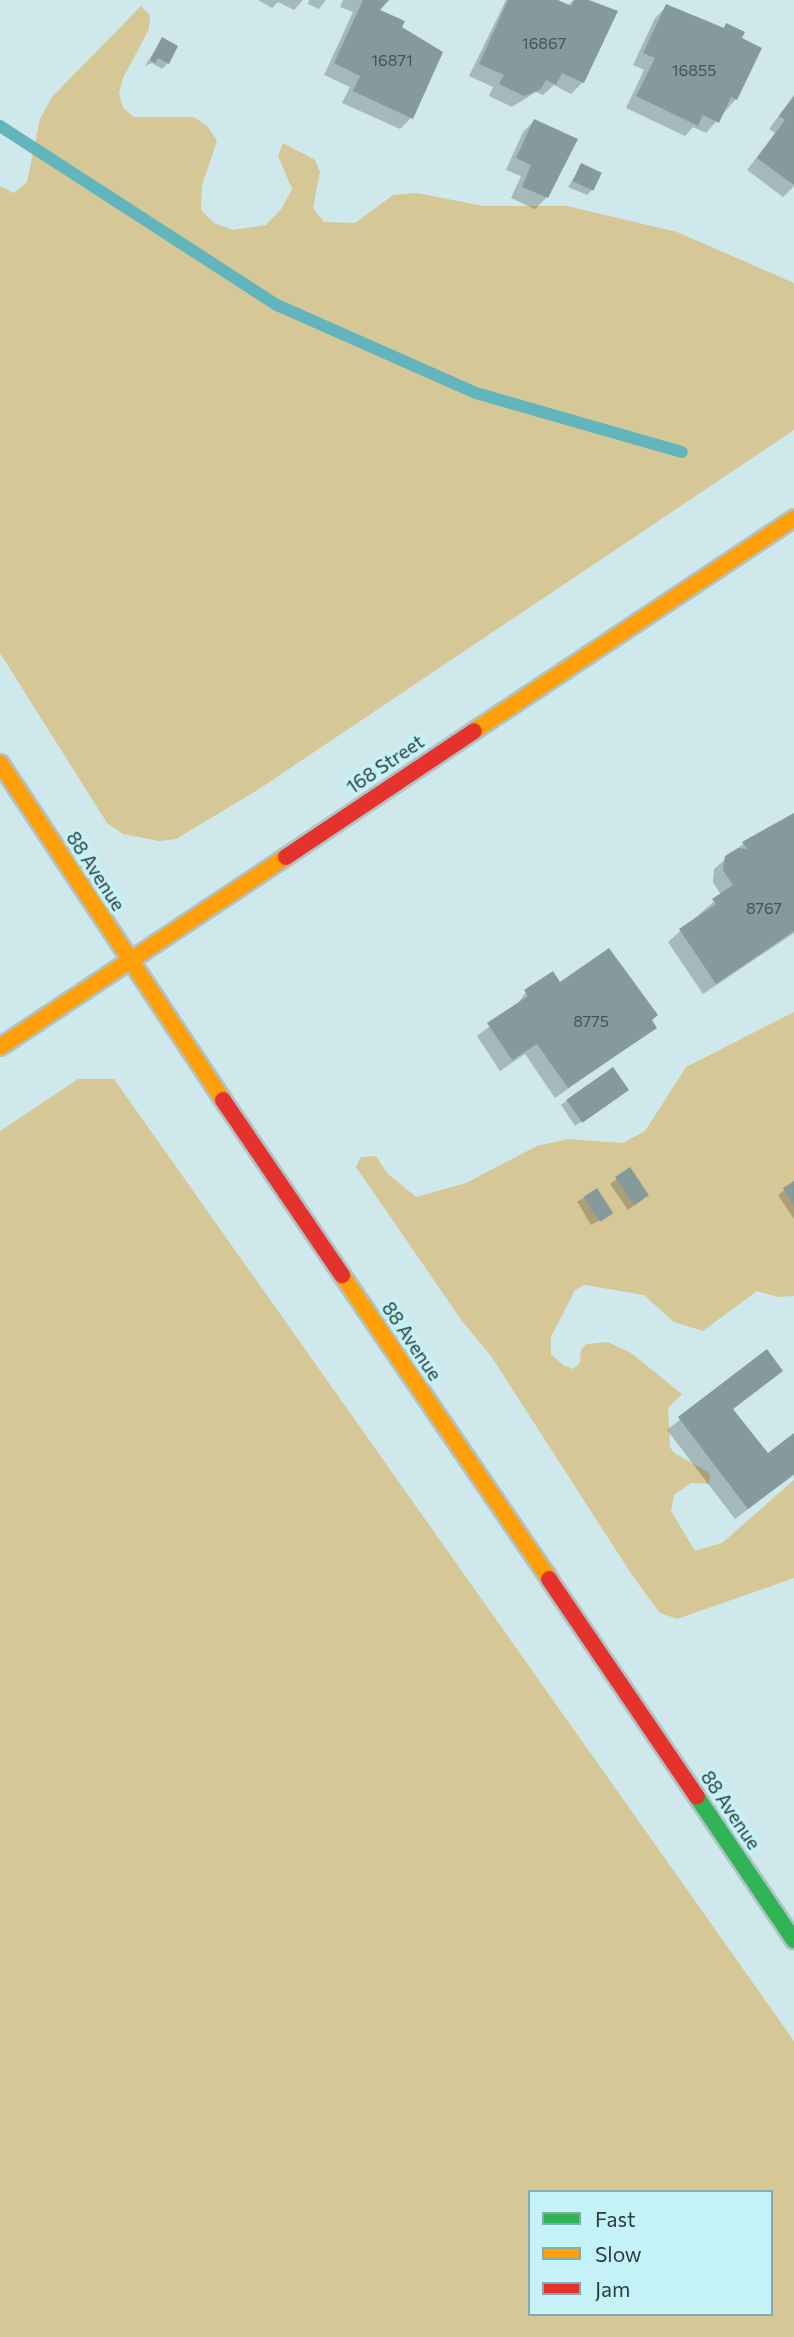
<!DOCTYPE html>
<style>
body{margin:0}
#map{position:relative;width:794px;height:2337px;overflow:hidden;background:#cfe8eb;font-family:Commissioner,sans-serif}
div>[style]{position:absolute}
.forest>*{inset:0;background:#d6c797}
.shadow>*{inset:0;background:#0003;transform-origin:0 0}
.stream>*{height:12px;margin:-6px;padding:0 6px;transform-origin:6px;border-radius:6px;background:#62b5bc}
.building>*{inset:0;background:#869a9c;transform-origin:0 0}
.roads{filter:drop-shadow(2px 0 #afc3c4) drop-shadow(-2px 0 #afc3c4) drop-shadow(0 2px #afc3c4) drop-shadow(0 -2px #afc3c4)}
.fast>*{height:16px;margin:-8px;padding:0 8px;transform-origin:8px;border-radius:8px;background:#30b455}
.slow>*{height:16px;margin:-8px;padding:0 8px;transform-origin:8px;border-radius:8px;background:#ff9f0a}
.jam>*{height:16px;margin:-8px;padding:0 8px;transform-origin:8px;border-radius:8px;background:#e5322d}
span{translate:-50% -50%;white-space:nowrap;text-align:center;line-height:1.15;-webkit-text-stroke:7px #c4f2f6;paint-order:stroke}
.number-label{font-size:16px;color:#425456}
.number-label span{-webkit-text-stroke-width:0}
.street-label{font-size:19px;color:#2b3d3f}
.legend{position:absolute;left:528px;top:2190px;width:245px;height:126px;box-sizing:border-box;background:#c4f2f6;border:2px solid #87aaad;margin:0;padding:9px 12px;list-style:none;font-size:21px;color:#2b3d3f}
.legend li{display:flex;align-items:center;gap:14px;height:35px}
.legend b{width:35px;border:2px solid #87aaad}
</style>
<div id="map">
<div class="forest">
<i style="clip-path:polygon(141px 6px,150px 15px,149px 29px,123px 78px,119px 93px,123px 108px,134px 117px,194px 117px,208px 127px,217px 141px,202px 185px,201px 210px,214px 223px,233px 230px,266px 225px,282px 208px,292px 189px,278px 156px,283px 143px,315px 160px,320px 172px,313px 208px,324px 222px,355px 223px,393px 195px,417px 193px,483px 206px,567px 206px,677px 232px,794px 283px,794px 430px,256px 791px,176px 839px,159px 841px,123px 834px,107px 823px,0 653px,0 186px,14px 193px,27px 182px,40px 119px,52px 97px)"></i>
<i style="clip-path:polygon(794px 1012px,794px 1296px,778px 1297px,757px 1291px,703px 1331px,674px 1322px,644px 1295px,585px 1285px,575px 1290px,551px 1337px,551px 1354px,563px 1365px,573px 1369px,580px 1363px,581px 1349px,587px 1344px,608px 1342px,631px 1353px,682px 1394px,668px 1408px,670px 1447px,674px 1453px,710px 1473px,709px 1484px,691px 1483px,674px 1495px,671px 1511px,695px 1551px,722px 1543px,794px 1480px,794px 1578px,677px 1619px,660px 1613px,632px 1575px,491px 1356px,462px 1321px,356px 1167px,361px 1157px,376px 1156px,387px 1173px,416px 1197px,466px 1183px,537px 1146px,568px 1139px,623px 1143px,645px 1131px,686px 1067px)"></i>
<i style="clip-path:polygon(evenodd,78px 1079px,114px 1079px,794px 2041px,794px 2337px,0 2337px,0 1131px,78px 1079px,530px 2192px,771px 2192px,771px 2314px,530px 2314px,530px 2192px)"></i>
</div>
<div class="shadow">
<i style="clip-path:polygon(258px 0,303px 0,294px 10px,278px 2px,272px 8px)"></i>
<i style="clip-path:polygon(309px 0,326px 0,319px 9px,308px 4px)"></i>
<i style="clip-path:polygon(343px 0,386px 0,377px 10px,400px 28px,411px 118px,400px 129px,342px 103px,350px 87px,324px 75px,353px 12px,340px 7px)"></i>
<i style="clip-path:polygon(506px 0,554px 0,567px 6px,574px 0,586px 0,583px 82px,571px 94px,554px 85px,543px 95px,536px 92px,512px 107px,489px 96px,493px 87px,469px 76px)"></i>
<i style="clip-path:polygon(667px 6px,722px 30px,726px 25px,740px 39px,736px 99px,706px 133px,693px 127px,685px 136px,626px 108px,644px 70px,633px 65px,655px 18px)"></i>
<i style="clip-path:polygon(162px 39px,168px 63px,162px 69px,152px 63px,145px 66px)"></i>
<i style="clip-path:polygon(794px 95px,794px 186px,783px 197px,747px 170px,775px 133px,769px 129px)"></i>
<i style="clip-path:polygon(534px 121px,547px 197px,535px 209px,511px 198px,521px 176px,506px 170px,523px 132px)"></i>
<i style="clip-path:polygon(582px 165px,592px 190px,587px 195px,568px 187px)"></i>
<i style="clip-path:polygon(794px 815px,794px 933px,703px 994px,668px 942px,721px 895px,713px 882px,714px 869px,743px 844px)"></i>
<i style="clip-path:polygon(559px 984px,650px 1021px,655px 1028px,555px 1098px,525px 1054px,500px 1071px,477px 1036px,516px 1006px,526px 992px)"></i>
<i style="clip-path:polygon(627px 1090px,575px 1126px,561px 1105px,567px 1100px)"></i>
<i style="clip-path:polygon(630px 1169px,642px 1200px,628px 1210px,610px 1184px)"></i>
<i style="clip-path:polygon(794px 1183px,794px 1219px,778px 1195px)"></i>
<i style="left:597px;top:1190px;width:27px;height:23px;rotate:59deg"></i>
<i style="clip-path:polygon(766px 1352px,781px 1371px,732px 1410px,767px 1456px,794px 1435px,794px 1475px,735px 1519px,667px 1430px)"></i>
</div>
<div class="stream">
<i style="left:0;top:126px;width:330px;rotate:32.9deg"></i>
<i style="left:277px;top:305px;width:218px;rotate:23.9deg"></i>
<i style="left:476px;top:393px;width:214px;rotate:16deg"></i>
</div>
<div class="building">
<i style="clip-path:polygon(363px 0,389px 0,380px 10px,405px 21px,402px 27px,443px 52px,413px 119px,353px 91px,360px 76px,334px 63px)"></i>
<i style="clip-path:polygon(508px 0,558px 0,571px 6px,574px 0,589px 0,618px 11px,584px 83px,562px 73px,556px 85px,546px 80px,541px 89px,524px 96px,499px 84px,504px 75px,479px 64px)"></i>
<i style="clip-path:polygon(666px 4px,724px 28px,726px 23px,745px 32px,742px 38px,762px 48px,737px 100px,731px 97px,719px 123px,703px 115px,698px 126px,636px 96px,655px 58px,643px 53px)"></i>
<i style="clip-path:polygon(162px 37px,178px 46px,169px 64px,158px 58px,155px 63px,150px 60px)"></i>
<i style="clip-path:polygon(794px 96px,794px 185px,757px 158px,785px 120px,779px 116px)"></i>
<i style="clip-path:polygon(534px 119px,578px 139px,548px 198px,522px 187px,531px 165px,516px 158px)"></i>
<i style="left:581px;top:163px;width:23px;height:20px;rotate:25deg"></i>
<i style="clip-path:polygon(794px 813px,794px 931px,716px 984px,679px 929px,716px 904px,712px 899px,733px 885px,723px 870px,725px 856px,738px 848px,747px 849px,742px 842px)"></i>
<i style="clip-path:polygon(609px 948px,658px 1015px,652px 1020px,657px 1028px,568px 1088px,537px 1044px,512px 1060px,487px 1023px,528px 996px,524px 990px,553px 971px,560px 982px)"></i>
<i style="left:613px;top:1067px;width:28px;height:57px;rotate:55deg"></i>
<i style="left:630px;top:1167px;width:34px;height:18px;rotate:56deg"></i>
<i style="clip-path:polygon(794px 1181px,794px 1205px,783px 1188px)"></i>
<i style="left:597px;top:1188px;width:30px;height:16px;rotate:57deg"></i>
<i style="clip-path:polygon(767px 1349px,783px 1371px,733px 1409px,768px 1453px,794px 1433px,794px 1474px,748px 1509px,678px 1417px)"></i>
</div>
<div class="roads">
<div class="fast">
<i style="left:697px;top:1797px;width:173px;rotate:55.9deg"></i>
</div>
<div class="slow">
<i style="left:474px;top:731px;width:384px;rotate:-33.6deg"></i>
<i style="left:0;top:763px;width:404px;rotate:56.5deg"></i>
<i style="left:0;top:1047px;width:343px;rotate:-33.6deg"></i>
<i style="left:342px;top:1275px;width:368px;rotate:55.7deg"></i>
</div>
<div class="jam">
<i style="left:286px;top:857px;width:226px;rotate:-33.8deg"></i>
<i style="left:223px;top:1100px;width:212px;rotate:55.8deg"></i>
<i style="left:549px;top:1579px;width:263px;rotate:55.8deg"></i>
</div>
</div>
<div class="number-label">
<span style="left:544px;top:43px">16867</span>
<span style="left:392px;top:60px">16871</span>
<span style="left:694px;top:70px">16855</span>
<span style="left:764px;top:908px">8767</span>
<span style="left:591px;top:1021px">8775</span>
</div>
<div class="street-label">
<span style="left:385px;top:764px;rotate:-34deg">168 Street</span>
<span style="left:96px;top:871px;rotate:57deg">88 Avenue</span>
<span style="left:412px;top:1341px;rotate:56deg">88 Avenue</span>
<span style="left:731px;top:1810px;rotate:56deg">88 Avenue</span>
</div>
<ul class="legend">
<li><b style="height:9px;background:#30b455"></b>Fast</li>
<li><b style="height:9px;background:#ff9f0a"></b>Slow</li>
<li><b style="height:9px;background:#e5322d"></b>Jam</li>
</ul>
</div>
